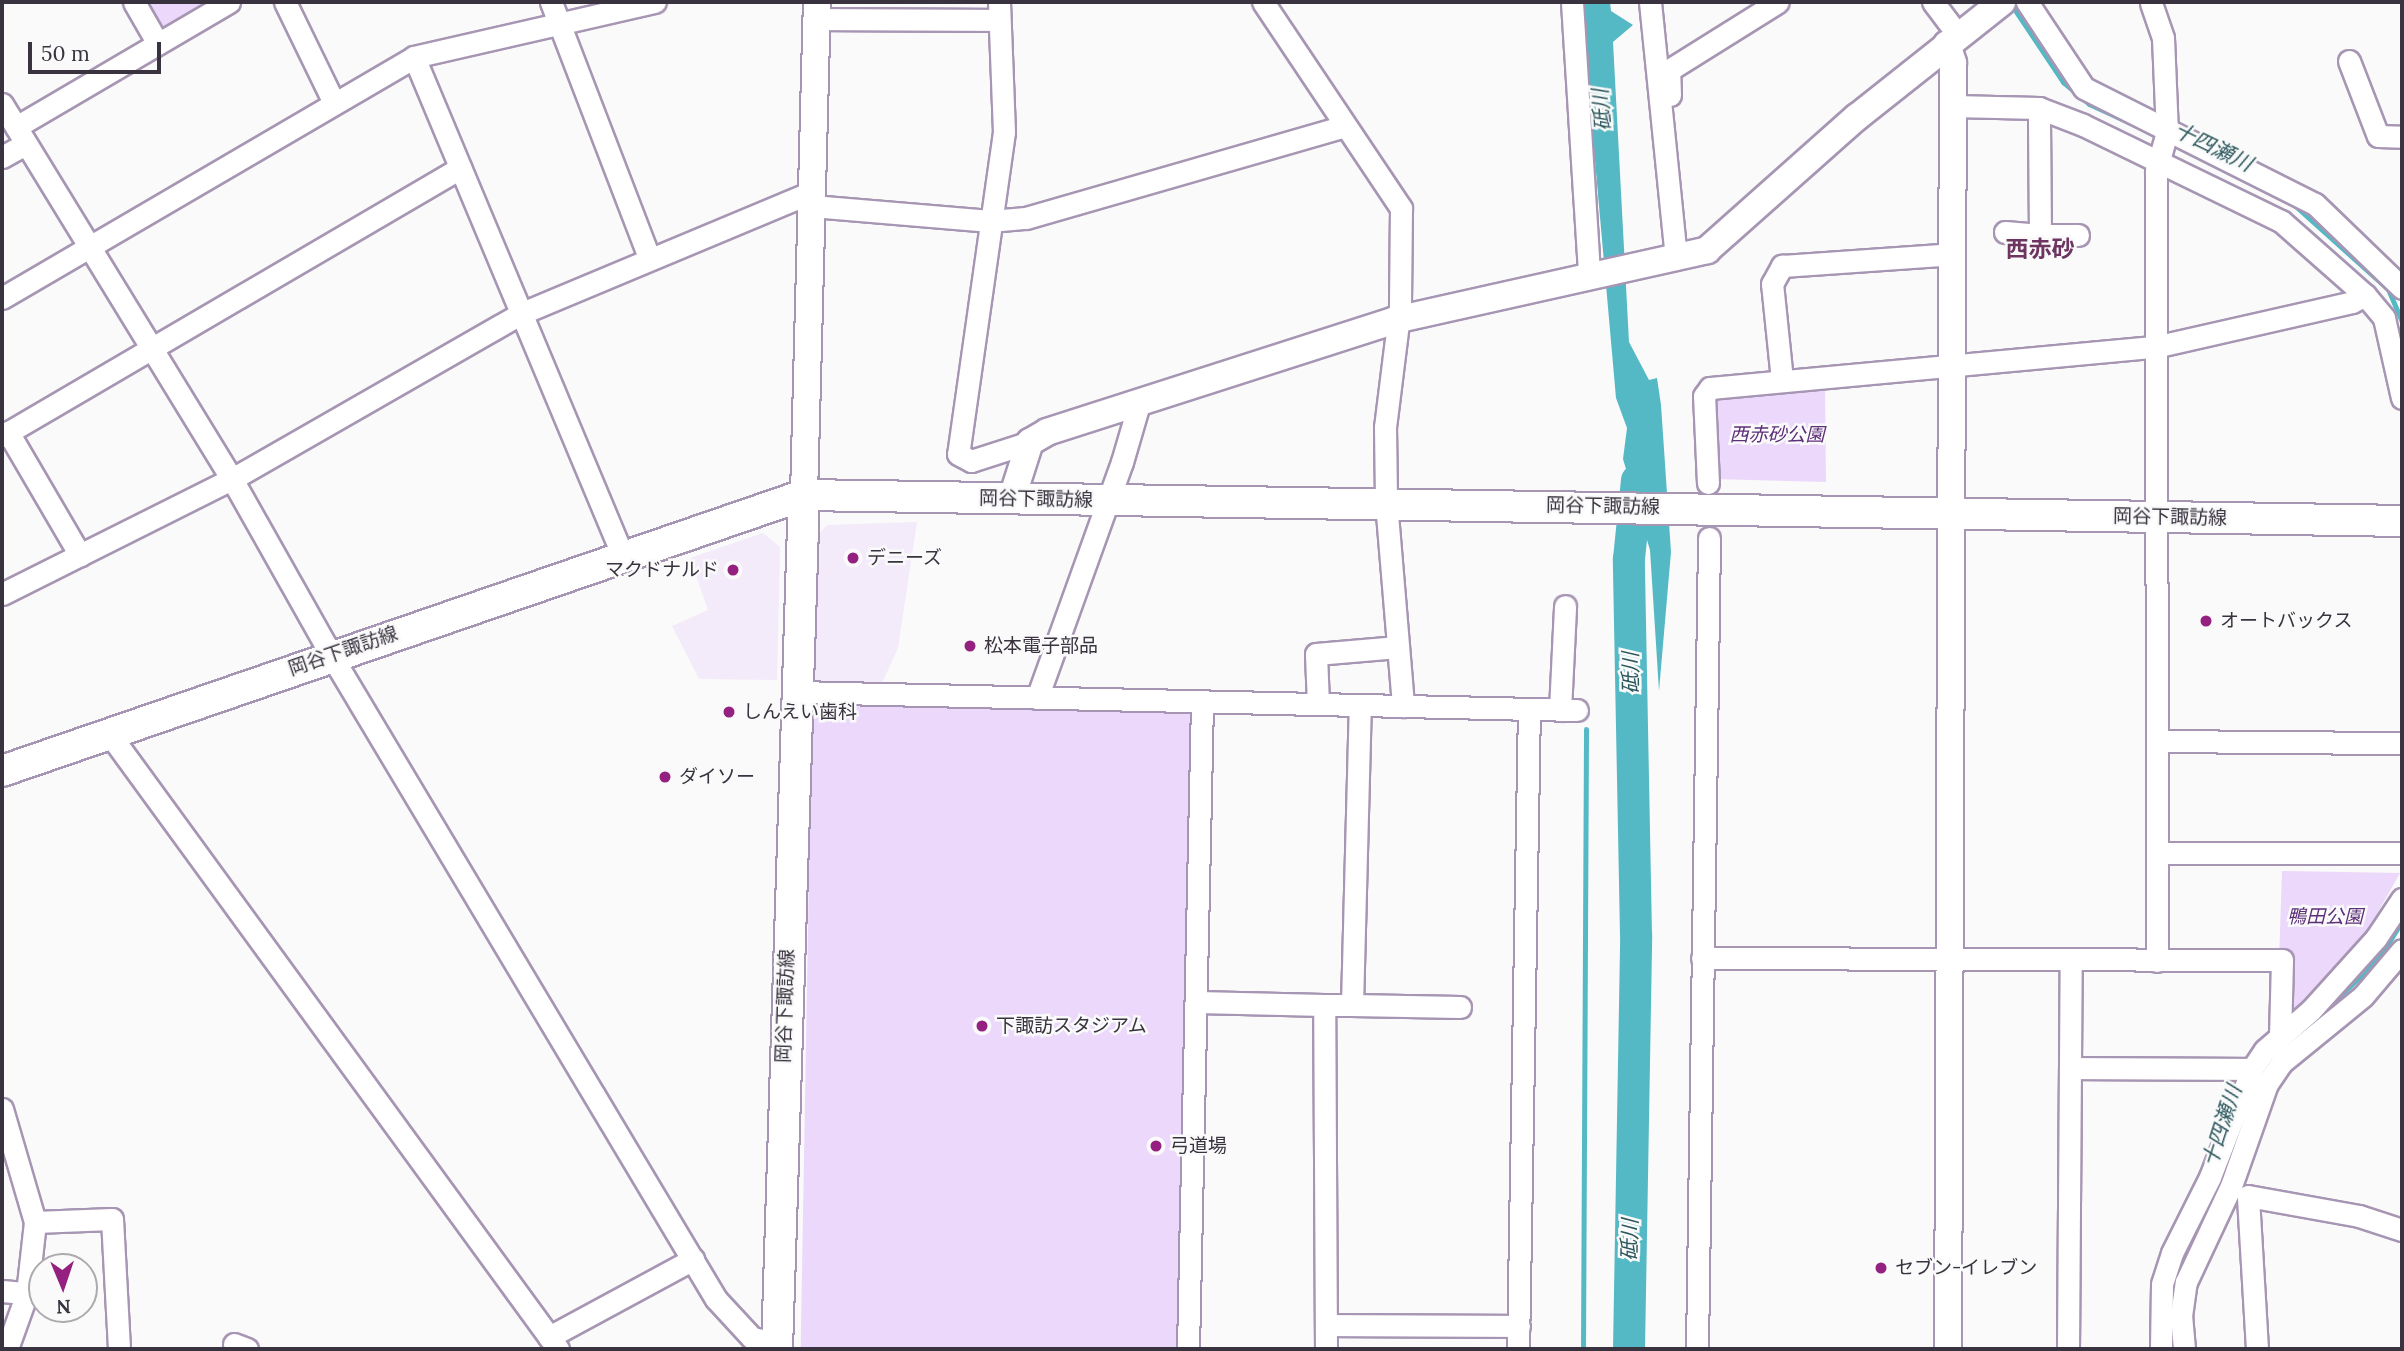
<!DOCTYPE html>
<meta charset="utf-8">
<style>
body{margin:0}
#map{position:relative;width:2404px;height:1351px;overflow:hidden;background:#fafafa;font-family:Lora,"Noto Sans JP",serif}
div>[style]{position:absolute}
.built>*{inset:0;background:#f3eafa}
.green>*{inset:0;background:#ecd8fb;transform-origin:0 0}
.water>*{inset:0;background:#54b9c5}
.stream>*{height:5px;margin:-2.5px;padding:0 2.5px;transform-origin:2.5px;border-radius:2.5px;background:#54b9c5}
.river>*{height:32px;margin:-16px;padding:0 16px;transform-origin:16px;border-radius:16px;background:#54b9c5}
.roads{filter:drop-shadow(2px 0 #a796b3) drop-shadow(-2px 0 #a796b3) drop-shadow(0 2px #a796b3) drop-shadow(0 -2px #a796b3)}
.minor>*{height:21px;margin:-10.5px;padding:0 10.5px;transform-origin:10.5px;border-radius:10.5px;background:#fff}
.tertiary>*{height:26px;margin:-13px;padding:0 13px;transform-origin:13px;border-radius:13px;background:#fff}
.secondary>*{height:30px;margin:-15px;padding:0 15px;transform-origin:15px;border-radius:15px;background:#fff}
.dots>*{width:19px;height:19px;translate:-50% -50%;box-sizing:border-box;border:4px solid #fafafa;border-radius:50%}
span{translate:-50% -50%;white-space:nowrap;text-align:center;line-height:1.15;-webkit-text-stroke:5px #fafafa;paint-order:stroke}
.park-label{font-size:19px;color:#5c2f78;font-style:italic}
.street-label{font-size:19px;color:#39333f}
.poi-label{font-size:19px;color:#39333f}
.left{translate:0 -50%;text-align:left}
.right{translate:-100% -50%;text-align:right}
.water-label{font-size:21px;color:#2b575d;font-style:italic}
.quarter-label{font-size:23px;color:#6e3561;font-weight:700}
.frame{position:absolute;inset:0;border:4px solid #39333f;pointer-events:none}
.north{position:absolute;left:28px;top:1253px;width:70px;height:70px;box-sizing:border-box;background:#fafafa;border:2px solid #adaaaf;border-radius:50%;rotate:178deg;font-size:19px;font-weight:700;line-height:28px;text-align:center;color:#39333f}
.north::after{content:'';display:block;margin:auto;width:24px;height:32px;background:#94217f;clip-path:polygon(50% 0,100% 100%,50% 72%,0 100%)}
.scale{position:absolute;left:28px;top:42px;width:133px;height:32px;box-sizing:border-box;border:4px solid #39333f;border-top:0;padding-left:9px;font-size:21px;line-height:24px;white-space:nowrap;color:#39333f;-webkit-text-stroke:5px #fafafa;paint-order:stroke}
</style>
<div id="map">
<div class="built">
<i style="clip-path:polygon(917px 522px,898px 648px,882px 683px,812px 682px,819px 534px,827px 525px)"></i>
<i style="clip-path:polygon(763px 533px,780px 547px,777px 680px,699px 679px,672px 626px,708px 610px,690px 558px)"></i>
</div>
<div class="green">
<i style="clip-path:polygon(136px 2px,222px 2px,161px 37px)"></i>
<i style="clip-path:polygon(1825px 385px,1826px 482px,1713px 479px,1710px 397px)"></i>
<i style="left:812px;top:699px;width:383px;height:650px;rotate:1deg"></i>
<i style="clip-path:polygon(2282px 871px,2400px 873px,2352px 958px,2277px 1023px)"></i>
</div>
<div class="water">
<i style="clip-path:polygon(1581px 2px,1610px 2px,1611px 11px,1633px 25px,1613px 42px,1629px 342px,1649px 380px,1657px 378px,1661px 405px,1671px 552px,1659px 691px,1650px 550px,1623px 459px,1627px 428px,1616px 398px)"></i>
</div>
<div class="stream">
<i style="left:2011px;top:4px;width:94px;rotate:56.3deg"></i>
<i style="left:2063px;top:82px;width:34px;rotate:40deg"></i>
<i style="left:2089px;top:104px;width:51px;rotate:24.5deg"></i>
<i style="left:2292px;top:203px;width:129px;rotate:41.9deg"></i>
<i style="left:2388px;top:289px;width:36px;rotate:67deg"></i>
<i style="left:2320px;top:1015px;width:82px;rotate:-44deg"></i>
<i style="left:2379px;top:958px;width:44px;rotate:-58.1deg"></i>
<i style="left:2214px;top:1197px;width:35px;rotate:-70deg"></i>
<i style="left:2173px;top:1304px;width:47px;rotate:-77.7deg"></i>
<i style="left:2183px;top:1258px;width:41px;rotate:-60.9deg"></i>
<i style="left:2172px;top:1327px;width:22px;rotate:90deg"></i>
<i style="left:1583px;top:1349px;width:620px;rotate:-89.72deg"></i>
</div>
<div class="river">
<i style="left:1629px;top:1349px;width:414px;rotate:-89deg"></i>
<i style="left:1636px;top:935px;width:376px;rotate:-91.1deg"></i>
<i style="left:1629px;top:559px;width:79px;rotate:-84.2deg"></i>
</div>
<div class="roads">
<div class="minor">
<i style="left:134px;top:2px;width:46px;rotate:60.1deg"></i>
<i style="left:285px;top:2px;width:112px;rotate:64.1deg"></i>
<i style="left:551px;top:2px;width:273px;rotate:69deg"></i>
<i style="left:999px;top:2px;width:130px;rotate:87.8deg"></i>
<i style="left:1004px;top:132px;width:325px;rotate:98.1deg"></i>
<i style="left:958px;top:454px;width:15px;rotate:28deg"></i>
<i style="left:971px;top:461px;width:62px;rotate:-17.9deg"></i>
<i style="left:1263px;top:2px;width:248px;rotate:56.2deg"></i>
<i style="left:1401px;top:208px;width:99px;rotate:90.6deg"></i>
<i style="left:1400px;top:307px;width:121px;rotate:97.1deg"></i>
<i style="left:1385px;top:427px;width:75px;rotate:89.2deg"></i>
<i style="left:1386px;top:502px;width:205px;rotate:85.2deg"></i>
<i style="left:1572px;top:2px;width:275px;rotate:86.4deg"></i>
<i style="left:1650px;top:2px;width:258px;rotate:84.2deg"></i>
<i style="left:1933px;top:2px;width:41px;rotate:52.9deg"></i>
<i style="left:2027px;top:2px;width:103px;rotate:56.5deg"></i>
<i style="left:2084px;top:88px;width:258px;rotate:26.7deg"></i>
<i style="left:2315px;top:204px;width:121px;rotate:44deg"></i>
<i style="left:2151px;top:3px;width:37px;rotate:71deg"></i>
<i style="left:2163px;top:38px;width:94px;rotate:87.6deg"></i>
<i style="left:2167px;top:132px;width:41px;rotate:105.8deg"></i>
<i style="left:2156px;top:171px;width:790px;rotate:89.93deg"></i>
<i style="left:817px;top:19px;width:182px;rotate:0.3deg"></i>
<i style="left:414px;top:57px;width:539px;rotate:67.29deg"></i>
<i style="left:2349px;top:61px;width:80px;rotate:68.9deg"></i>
<i style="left:2378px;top:136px;width:24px;rotate:2deg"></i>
<i style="left:1670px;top:95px;width:25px;rotate:-92deg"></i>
<i style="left:1669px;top:70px;width:128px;rotate:-32deg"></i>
<i style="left:2px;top:104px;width:440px;rotate:58.5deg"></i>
<i style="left:232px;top:479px;width:202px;rotate:60.6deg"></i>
<i style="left:331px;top:655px;width:750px;rotate:59.13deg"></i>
<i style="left:716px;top:1299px;width:53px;rotate:47.3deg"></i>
<i style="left:752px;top:1338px;width:25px;rotate:11deg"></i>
<i style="left:1953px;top:106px;width:86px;rotate:1.3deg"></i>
<i style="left:2039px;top:108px;width:47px;rotate:21.1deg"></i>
<i style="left:2083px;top:125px;width:220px;rotate:25.9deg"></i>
<i style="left:2281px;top:221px;width:112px;rotate:41.4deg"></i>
<i style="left:2365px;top:295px;width:30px;rotate:50deg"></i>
<i style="left:2384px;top:318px;width:82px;rotate:77.3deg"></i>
<i style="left:16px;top:127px;width:247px;rotate:-30.4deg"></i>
<i style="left:2px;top:157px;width:26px;rotate:-29deg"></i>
<i style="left:812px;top:206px;width:179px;rotate:4.8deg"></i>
<i style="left:990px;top:221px;width:36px;rotate:-5deg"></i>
<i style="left:1026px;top:218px;width:331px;rotate:-16.1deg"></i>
<i style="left:2005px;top:232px;width:35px;rotate:5deg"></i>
<i style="left:2040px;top:235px;width:127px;rotate:-90.5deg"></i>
<i style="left:2040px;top:235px;width:38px"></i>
<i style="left:2px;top:298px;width:477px;rotate:-30.3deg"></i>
<i style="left:414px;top:57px;width:247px;rotate:-12.9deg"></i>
<i style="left:1782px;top:380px;width:97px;rotate:-95.9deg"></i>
<i style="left:1772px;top:284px;width:21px;rotate:-61deg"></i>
<i style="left:1782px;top:266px;width:170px;rotate:-4deg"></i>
<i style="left:8px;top:432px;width:143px;rotate:59.7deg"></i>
<i style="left:2px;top:436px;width:531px;rotate:-30.33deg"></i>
<i style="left:1708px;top:483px;width:87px;rotate:-92.6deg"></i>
<i style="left:1704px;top:396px;width:10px;rotate:-53deg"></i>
<i style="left:1710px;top:388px;width:451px;rotate:-5.3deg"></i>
<i style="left:2159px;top:346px;width:198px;rotate:-12.8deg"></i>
<i style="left:2352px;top:302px;width:15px;rotate:-28deg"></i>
<i style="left:2px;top:594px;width:257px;rotate:-26.6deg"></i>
<i style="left:232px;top:479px;width:332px;rotate:-29.8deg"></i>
<i style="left:520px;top:314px;width:316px;rotate:-22.7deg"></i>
<i style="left:796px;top:692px;width:781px;rotate:1.32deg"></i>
<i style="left:1037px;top:698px;width:251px;rotate:-70.2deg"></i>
<i style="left:1122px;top:462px;width:60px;rotate:-73.7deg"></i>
<i style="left:1318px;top:704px;width:50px;rotate:-92.3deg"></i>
<i style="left:1316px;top:654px;width:82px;rotate:-4.9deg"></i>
<i style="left:1560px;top:710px;width:104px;rotate:-87.2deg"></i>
<i style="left:108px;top:732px;width:764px;rotate:53.9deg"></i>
<i style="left:2160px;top:741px;width:242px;rotate:0.5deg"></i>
<i style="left:2159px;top:853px;width:243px"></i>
<i style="left:1702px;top:958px;width:580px;rotate:0.2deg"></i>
<i style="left:2282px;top:960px;width:75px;rotate:91.5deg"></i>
<i style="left:1197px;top:1002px;width:127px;rotate:1.4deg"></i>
<i style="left:1352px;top:1005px;width:108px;rotate:1.1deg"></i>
<i style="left:2071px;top:1068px;width:181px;rotate:0.3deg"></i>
<i style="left:2px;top:1109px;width:118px;rotate:73.7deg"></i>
<i style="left:35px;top:1222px;width:71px;rotate:96.4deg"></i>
<i style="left:27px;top:1293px;width:59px;rotate:109.7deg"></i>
<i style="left:35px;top:1222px;width:77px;rotate:-2.2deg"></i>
<i style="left:112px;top:1219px;width:130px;rotate:86.9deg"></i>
<i style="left:2px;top:1291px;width:25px;rotate:5deg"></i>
<i style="left:1326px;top:1325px;width:193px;rotate:0.3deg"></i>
<i style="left:549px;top:1337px;width:164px;rotate:-28.4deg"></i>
<i style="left:234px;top:1344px;width:14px;rotate:21deg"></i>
<i style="left:1188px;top:1349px;width:648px;rotate:-88.76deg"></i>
<i style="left:1326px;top:1349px;width:344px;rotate:-90.3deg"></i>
<i style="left:1324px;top:1005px;width:28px"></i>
<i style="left:1352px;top:1005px;width:300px;rotate:-88.5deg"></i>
<i style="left:1518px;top:1349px;width:640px;rotate:-89.02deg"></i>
<i style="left:1697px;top:1349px;width:811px;rotate:-89.15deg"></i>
<i style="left:2068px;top:1349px;width:388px;rotate:-89.6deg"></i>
<i style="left:2161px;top:1349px;width:65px;rotate:-89.1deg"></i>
<i style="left:2162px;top:1284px;width:33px;rotate:-72deg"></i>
<i style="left:2172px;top:1253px;width:85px;rotate:-63.4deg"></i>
<i style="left:2210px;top:1177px;width:116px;rotate:-68.7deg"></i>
<i style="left:2252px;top:1069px;width:23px;rotate:-56deg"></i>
<i style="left:2265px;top:1050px;width:61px;rotate:-41deg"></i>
<i style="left:2311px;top:1010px;width:97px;rotate:-47.9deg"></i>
<i style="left:2376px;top:938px;width:47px;rotate:-56.3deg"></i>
<i style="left:2184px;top:1349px;width:33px;rotate:-95deg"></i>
<i style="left:2181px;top:1316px;width:34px;rotate:-82deg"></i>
<i style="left:2186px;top:1282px;width:106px;rotate:-64.9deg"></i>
<i style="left:2231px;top:1186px;width:108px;rotate:-70.6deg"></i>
<i style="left:2267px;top:1084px;width:27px;rotate:-56deg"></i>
<i style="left:2282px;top:1062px;width:104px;rotate:-39.2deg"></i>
<i style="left:2363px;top:996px;width:60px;rotate:-49.7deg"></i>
<i style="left:2257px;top:1349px;width:153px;rotate:-93.4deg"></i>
<i style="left:2248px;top:1196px;width:113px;rotate:10.2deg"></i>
<i style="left:2359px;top:1216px;width:45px;rotate:18deg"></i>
</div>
<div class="tertiary">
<i style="left:1947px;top:44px;width:20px;rotate:72deg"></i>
<i style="left:1953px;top:63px;width:1286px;rotate:90.22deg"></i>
<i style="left:804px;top:495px;width:493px;rotate:-88.5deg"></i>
<i style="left:1012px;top:498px;width:59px;rotate:-72.2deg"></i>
<i style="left:1030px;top:442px;width:20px;rotate:-30deg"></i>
<i style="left:1047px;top:432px;width:366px;rotate:-17.8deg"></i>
<i style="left:1395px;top:320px;width:320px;rotate:-12.6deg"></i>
<i style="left:1707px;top:250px;width:200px;rotate:-41.6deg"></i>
<i style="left:1857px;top:117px;width:185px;rotate:-38.4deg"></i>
</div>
<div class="secondary">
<i style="left:2px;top:771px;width:848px;rotate:-18.99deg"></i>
<i style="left:804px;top:495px;width:1598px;rotate:0.93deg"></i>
<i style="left:777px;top:1349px;width:854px;rotate:-88.19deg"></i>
</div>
</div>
<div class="dots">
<i style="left:853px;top:558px;background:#94217f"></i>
<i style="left:733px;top:570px;background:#94217f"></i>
<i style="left:2206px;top:621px;background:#94217f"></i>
<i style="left:970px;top:646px;background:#94217f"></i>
<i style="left:729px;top:712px;background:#94217f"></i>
<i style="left:665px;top:777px;background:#94217f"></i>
<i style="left:982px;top:1026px;background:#94217f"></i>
<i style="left:1156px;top:1146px;background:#94217f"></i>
<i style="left:1881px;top:1268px;background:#94217f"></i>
</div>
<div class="park-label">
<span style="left:1777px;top:435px">西赤砂公園</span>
<span style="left:2325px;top:917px">鴨田公園</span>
</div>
<div class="street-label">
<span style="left:1036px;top:499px;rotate:1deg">岡谷下諏訪線</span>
<span style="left:1603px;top:506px;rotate:1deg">岡谷下諏訪線</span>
<span style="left:2170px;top:517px;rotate:1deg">岡谷下諏訪線</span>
<span style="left:343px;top:651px;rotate:-19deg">岡谷下諏訪線</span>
<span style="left:785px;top:1006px;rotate:-88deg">岡谷下諏訪線</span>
</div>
<div class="poi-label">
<span class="left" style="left:867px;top:558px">デニーズ</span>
<span class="right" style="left:719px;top:570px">マクドナルド</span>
<span class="left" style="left:2220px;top:621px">オートバックス</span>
<span class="left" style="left:984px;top:646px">松本電子部品</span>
<span class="left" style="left:743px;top:712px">しんえい歯科</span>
<span class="left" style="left:679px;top:777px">ダイソー</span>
<span class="left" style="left:996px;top:1026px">下諏訪スタジアム</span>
<span class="left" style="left:1170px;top:1146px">弓道場</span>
<span class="left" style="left:1895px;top:1268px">セブン-イレブン</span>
</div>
<div class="water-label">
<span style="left:1602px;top:110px;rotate:-95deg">砥川</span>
<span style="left:2213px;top:147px;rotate:26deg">十四瀬川</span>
<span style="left:1631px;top:673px;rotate:-91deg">砥川</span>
<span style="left:2222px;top:1126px;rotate:-72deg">十四瀬川</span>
<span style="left:1630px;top:1240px;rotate:-89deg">砥川</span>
</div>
<div class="quarter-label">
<span style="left:2040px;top:249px">西赤砂</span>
</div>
<div class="frame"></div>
<div class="north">N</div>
<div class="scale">50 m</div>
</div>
